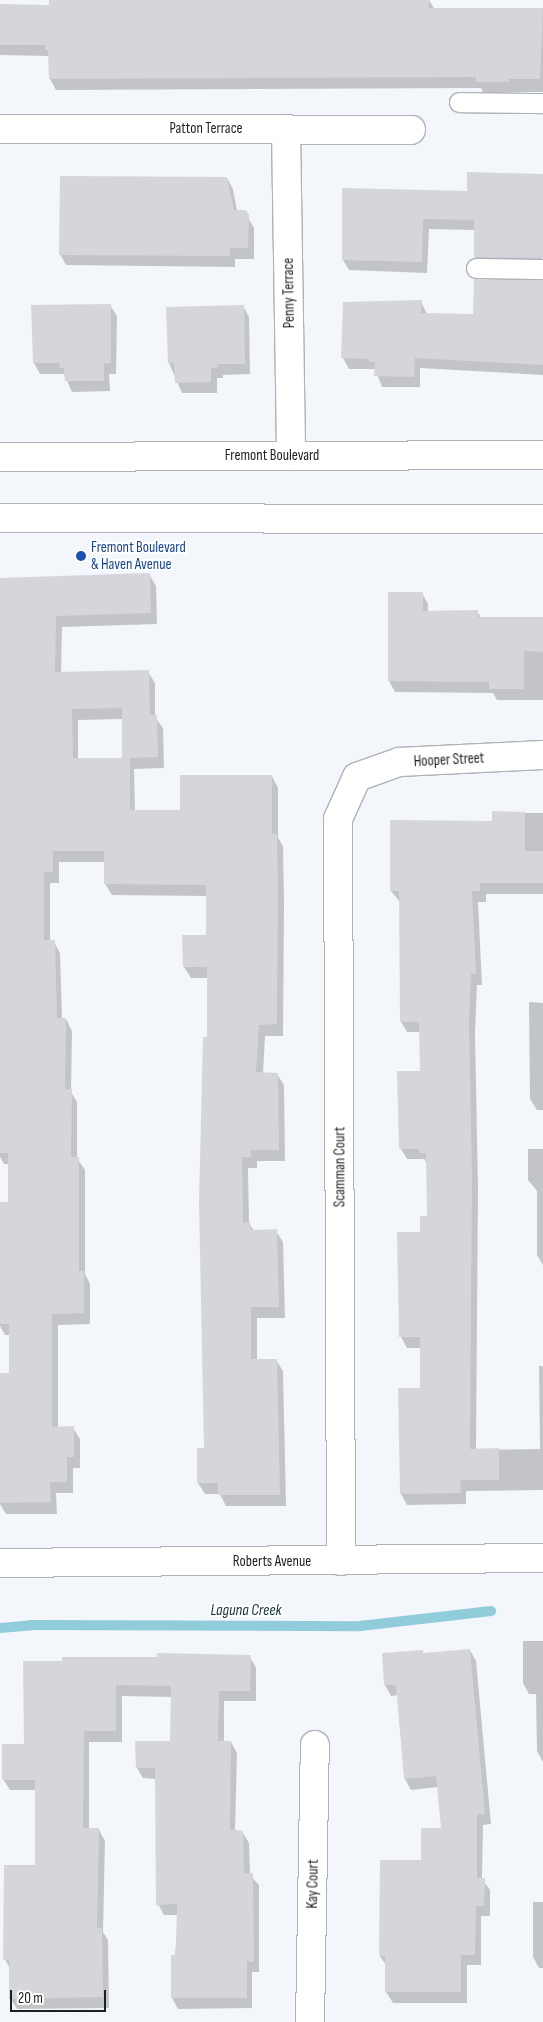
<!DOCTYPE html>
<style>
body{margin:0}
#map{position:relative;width:543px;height:2022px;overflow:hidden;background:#f3f6fb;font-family:"Sofia Sans Condensed",sans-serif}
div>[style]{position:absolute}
.shadow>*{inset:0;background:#0003}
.stream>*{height:10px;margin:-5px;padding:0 5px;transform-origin:5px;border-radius:5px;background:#90ccda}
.building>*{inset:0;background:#d6d5db}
.roads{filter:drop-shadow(1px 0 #afb2b7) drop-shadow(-1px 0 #afb2b7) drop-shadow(0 1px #afb2b7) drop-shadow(0 -1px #afb2b7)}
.service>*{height:19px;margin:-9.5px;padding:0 9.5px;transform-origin:9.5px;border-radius:9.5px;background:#fff}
.minor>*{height:28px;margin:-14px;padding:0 14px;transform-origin:14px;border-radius:14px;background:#fff}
.primary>*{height:28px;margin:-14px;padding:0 14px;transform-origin:14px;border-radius:14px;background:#fff}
.dots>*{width:14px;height:14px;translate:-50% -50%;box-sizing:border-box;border:2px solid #fff;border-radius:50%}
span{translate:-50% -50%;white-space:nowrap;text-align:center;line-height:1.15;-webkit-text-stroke:4px #fff;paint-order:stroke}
.street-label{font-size:15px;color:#1e1f21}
.transit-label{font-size:15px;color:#164399}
.left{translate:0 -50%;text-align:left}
.water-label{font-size:16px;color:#15333a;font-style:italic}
.scale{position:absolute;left:10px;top:1990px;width:96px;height:22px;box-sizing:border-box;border:2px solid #1e1f21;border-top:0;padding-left:6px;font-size:15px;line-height:18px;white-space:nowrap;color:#1e1f21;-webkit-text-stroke:4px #fff;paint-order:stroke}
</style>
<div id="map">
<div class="shadow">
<i style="clip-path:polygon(50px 0,429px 0,435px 10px,543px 9px,543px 92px,483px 92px,481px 88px,56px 90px,50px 79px,50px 56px,0 55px,0 6px,50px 6px)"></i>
<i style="clip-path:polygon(543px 175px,542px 268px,481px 268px,475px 257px,475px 230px,429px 229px,427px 273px,349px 270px,343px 260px,468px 192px)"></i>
<i style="clip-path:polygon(227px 178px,233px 189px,237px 211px,245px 212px,254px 228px,254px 259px,235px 259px,235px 267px,66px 265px,60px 254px)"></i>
<i style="clip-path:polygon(543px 289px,543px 375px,420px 368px,420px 387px,382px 387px,375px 369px,349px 369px,343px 358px,345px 304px,421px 302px,427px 314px,475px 315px)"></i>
<i style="clip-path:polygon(110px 305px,117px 316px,116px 374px,109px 374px,110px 391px,72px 392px,64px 374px,40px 374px,34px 363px,33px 307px)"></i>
<i style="clip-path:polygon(243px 306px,249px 317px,250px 374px,223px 375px,223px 378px,217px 378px,217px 393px,182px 393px,169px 363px)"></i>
<i style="clip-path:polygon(evenodd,149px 574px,156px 586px,157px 624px,62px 627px,61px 673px,148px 672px,155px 683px,155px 717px,163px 728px,164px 768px,134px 769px,135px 811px,181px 811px,272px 776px,278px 788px,278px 838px,283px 846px,284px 904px,283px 1036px,265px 1036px,263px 1074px,277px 1074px,284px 1085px,285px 1161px,257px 1161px,257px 1168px,248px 1168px,249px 1223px,254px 1231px,276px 1231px,283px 1242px,285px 1318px,257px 1318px,257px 1360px,276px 1360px,283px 1371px,286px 1506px,226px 1506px,220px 1494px,205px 1494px,198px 1483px,205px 1449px,208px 978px,191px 978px,184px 967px,184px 937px,207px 936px,207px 896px,112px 895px,105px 884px,106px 862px,59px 862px,59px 883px,50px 883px,50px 942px,54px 942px,60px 953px,62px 1019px,66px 1019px,72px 1031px,71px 1092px,77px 1102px,77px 1158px,85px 1170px,85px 1274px,90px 1284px,90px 1324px,58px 1325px,58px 1428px,73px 1428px,80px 1439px,80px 1468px,73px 1468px,73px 1493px,56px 1493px,57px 1514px,6px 1514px,0 1504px,0 1436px,10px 1375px,10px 1335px,5px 1335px,0 1326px,0 1203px,9px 1203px,9px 1164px,4px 1164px,0 1157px,0 579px,149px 574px,123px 719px,124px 759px,78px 759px,78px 720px,123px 719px)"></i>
<i style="clip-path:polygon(389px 593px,422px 593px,428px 604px,428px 612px,477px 611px,481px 618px,543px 618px,543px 700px,497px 700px,493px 693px,395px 692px,389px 681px)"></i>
<i style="clip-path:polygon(493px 813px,543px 813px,543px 894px,486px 894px,486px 902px,478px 902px,482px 985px,477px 985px,475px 1033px,478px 1188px,476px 1450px,540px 1449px,539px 1366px,543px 1366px,543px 1490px,466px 1491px,466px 1504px,407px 1505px,401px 1494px,421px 1389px,421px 1348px,407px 1348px,401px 1337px,421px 1233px,429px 1217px,427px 1164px,424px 1159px,407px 1159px,401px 1149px,421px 1072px,420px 1032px,407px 1032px,401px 1022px,400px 902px,391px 891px,391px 821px,493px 822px)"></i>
<i style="clip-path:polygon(529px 1002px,543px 1003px,543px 1110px,537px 1110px,530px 1099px)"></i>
<i style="clip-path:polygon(528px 1149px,543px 1149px,543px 1265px,537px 1255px,537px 1191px,528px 1180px)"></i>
<i style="clip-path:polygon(523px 1641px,543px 1641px,543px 1762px,537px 1751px,536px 1694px,529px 1694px,523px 1683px)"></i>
<i style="clip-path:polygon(470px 1650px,476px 1661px,491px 1824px,483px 1825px,482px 1879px,490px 1890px,490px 1916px,481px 1916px,481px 1965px,467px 1965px,467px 2003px,393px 2003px,386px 1992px,387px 1967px,380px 1956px,422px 1861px,442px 1829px,438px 1787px,411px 1790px,405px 1779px,398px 1695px,391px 1696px,385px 1685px,424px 1655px)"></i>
<i style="clip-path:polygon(250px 1657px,256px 1668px,256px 1701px,224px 1701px,224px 1742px,231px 1742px,237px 1753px,235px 1831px,243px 1833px,249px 1843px,250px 1875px,259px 1885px,259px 1972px,252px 1972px,252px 2008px,178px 2009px,172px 1998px,178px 1915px,164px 1915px,158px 1904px,156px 1779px,143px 1778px,137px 1768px,171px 1742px,172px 1697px,122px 1696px,122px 1742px,89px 1742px,89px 1830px,99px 1830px,105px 1841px,103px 1932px,108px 1940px,109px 2008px,17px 2009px,10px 1998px,10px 1969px,5px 1959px,36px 1867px,36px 1790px,10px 1790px,3px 1779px,25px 1745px,25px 1662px)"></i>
<i style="clip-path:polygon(533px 1902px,543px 1902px,543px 1968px,539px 1968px,533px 1957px)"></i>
</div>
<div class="stream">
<i style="left:0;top:1628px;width:32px;rotate:-5deg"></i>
<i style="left:32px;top:1625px;width:328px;rotate:0.2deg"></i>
<i style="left:360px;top:1626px;width:132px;rotate:-6.5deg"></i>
</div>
<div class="building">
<i style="clip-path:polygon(49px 0,429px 0,429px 8px,543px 8px,540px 79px,509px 79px,509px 82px,476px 82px,476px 77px,49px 79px,48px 50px,45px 50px,45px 45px,0 45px,0 4px,49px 5px)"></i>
<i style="clip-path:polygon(467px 172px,543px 174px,543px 258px,474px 257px,474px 220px,423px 219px,422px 262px,342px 260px,342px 188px,467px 191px)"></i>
<i style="clip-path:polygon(60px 176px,227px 177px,234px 210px,246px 210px,249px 215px,248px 248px,230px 248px,230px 256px,59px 255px)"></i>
<i style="clip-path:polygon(474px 279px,543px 280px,543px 365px,415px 358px,414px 377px,374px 376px,375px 362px,369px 362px,369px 359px,341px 358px,343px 302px,422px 300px,421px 313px,473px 314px)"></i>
<i style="clip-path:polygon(111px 304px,111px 363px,104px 363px,104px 381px,65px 381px,64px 368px,59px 368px,60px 363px,33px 363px,31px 305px)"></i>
<i style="clip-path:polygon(244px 305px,245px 364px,218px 364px,218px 367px,211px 368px,211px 382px,175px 383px,174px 363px,168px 363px,166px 307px)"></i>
<i style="clip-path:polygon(evenodd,150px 573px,151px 613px,56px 616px,55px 672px,149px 670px,150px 715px,157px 715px,158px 757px,127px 758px,130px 758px,130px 810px,180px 810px,180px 775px,272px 775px,272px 834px,277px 834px,278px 892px,277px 1024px,259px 1025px,256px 1072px,278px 1073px,279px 1150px,251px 1150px,251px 1157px,242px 1157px,243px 1223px,250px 1222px,251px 1230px,277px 1229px,279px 1307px,251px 1307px,251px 1359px,277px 1359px,280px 1495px,218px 1495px,218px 1483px,197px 1483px,197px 1448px,204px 1448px,199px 1202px,203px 1037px,207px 1037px,207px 967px,183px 967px,182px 935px,206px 935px,206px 885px,104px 884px,104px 851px,53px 851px,53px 872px,44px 872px,44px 940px,55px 940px,57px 1018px,66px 1018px,65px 1089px,72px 1089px,71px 1157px,79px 1157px,79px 1271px,84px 1271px,84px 1313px,52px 1314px,52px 1427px,74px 1426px,74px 1457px,67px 1457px,67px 1482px,50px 1482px,51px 1502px,0 1503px,0 1373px,9px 1373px,9px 1324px,0 1324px,0 1202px,8px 1202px,8px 1153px,0 1153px,0 578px,150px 573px,122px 708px,122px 758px,73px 758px,72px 709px,122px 708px)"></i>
<i style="clip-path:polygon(388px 592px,423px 592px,423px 611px,478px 610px,478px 617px,543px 617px,543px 652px,524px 651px,524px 689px,489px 689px,489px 682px,388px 681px)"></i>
<i style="clip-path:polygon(492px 811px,525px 812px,525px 851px,543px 851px,543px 883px,480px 883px,480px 891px,472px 891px,476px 974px,471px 974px,469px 1021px,472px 1176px,470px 1449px,499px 1448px,499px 1480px,460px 1480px,461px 1493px,400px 1494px,398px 1388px,420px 1388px,420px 1337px,399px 1337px,397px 1232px,420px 1232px,420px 1216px,427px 1216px,426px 1153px,419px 1153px,419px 1149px,399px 1149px,397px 1071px,420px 1071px,419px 1022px,400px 1022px,399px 891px,390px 891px,390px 820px,492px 821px)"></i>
<i style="clip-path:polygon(470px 1649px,485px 1814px,477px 1814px,477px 1878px,485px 1878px,484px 1906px,476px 1906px,475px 1955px,461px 1955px,461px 1992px,385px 1992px,385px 1956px,379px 1956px,380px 1860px,421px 1860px,421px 1828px,441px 1828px,436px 1776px,404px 1779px,396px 1685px,384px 1685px,382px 1653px,423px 1650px,423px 1653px)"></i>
<i style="clip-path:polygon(157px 1653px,251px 1655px,250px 1691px,219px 1691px,218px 1741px,231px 1741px,230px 1829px,243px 1831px,244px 1873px,253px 1873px,254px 1962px,247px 1961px,247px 1998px,171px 1998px,171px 1955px,176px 1955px,177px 1904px,156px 1905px,155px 1768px,136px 1768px,135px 1741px,170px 1741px,171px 1686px,116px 1685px,116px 1731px,84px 1731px,83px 1828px,99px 1828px,97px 1928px,102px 1928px,103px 1997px,9px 1999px,9px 1959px,3px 1960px,4px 1865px,35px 1865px,35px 1780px,2px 1780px,2px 1744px,24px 1744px,23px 1661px,62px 1661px,62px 1657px,157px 1657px)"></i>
</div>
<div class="roads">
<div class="service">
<i style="left:459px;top:102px;width:84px;rotate:0.7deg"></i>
<i style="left:476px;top:268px;width:67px;rotate:0.9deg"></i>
</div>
<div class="minor">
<i style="left:0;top:129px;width:411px;rotate:0.1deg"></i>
<i style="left:286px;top:129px;width:327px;rotate:89.1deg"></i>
<i style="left:341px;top:1561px;width:742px;rotate:-90.23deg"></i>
<i style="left:338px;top:819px;width:46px;rotate:-65.7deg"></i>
<i style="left:357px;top:777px;width:45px;rotate:-19.7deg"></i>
<i style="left:399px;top:762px;width:144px;rotate:-2.8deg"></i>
<i style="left:0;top:1563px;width:543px;rotate:-0.53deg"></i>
<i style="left:310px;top:2022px;width:277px;rotate:-89deg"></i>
</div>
<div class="primary">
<i style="left:0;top:457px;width:543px;rotate:-0.21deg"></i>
<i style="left:0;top:518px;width:543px;rotate:0.11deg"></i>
</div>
</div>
<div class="dots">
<i style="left:81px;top:556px;background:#1a4fb4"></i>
</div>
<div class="street-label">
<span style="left:206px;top:129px">Patton Terrace</span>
<span style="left:289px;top:293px;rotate:-91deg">Penny Terrace</span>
<span style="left:272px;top:456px">Fremont Boulevard</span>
<span style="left:449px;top:760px;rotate:-3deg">Hooper Street</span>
<span style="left:340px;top:1167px;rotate:-90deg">Scamman Court</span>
<span style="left:272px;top:1562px">Roberts Avenue</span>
<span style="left:313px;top:1884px;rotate:-89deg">Kay Court</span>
</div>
<div class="transit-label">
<span class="left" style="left:91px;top:556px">Fremont Boulevard<br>&amp; Haven Avenue</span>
</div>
<div class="water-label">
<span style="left:246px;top:1611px">Laguna Creek</span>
</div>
<div class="scale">20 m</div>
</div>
